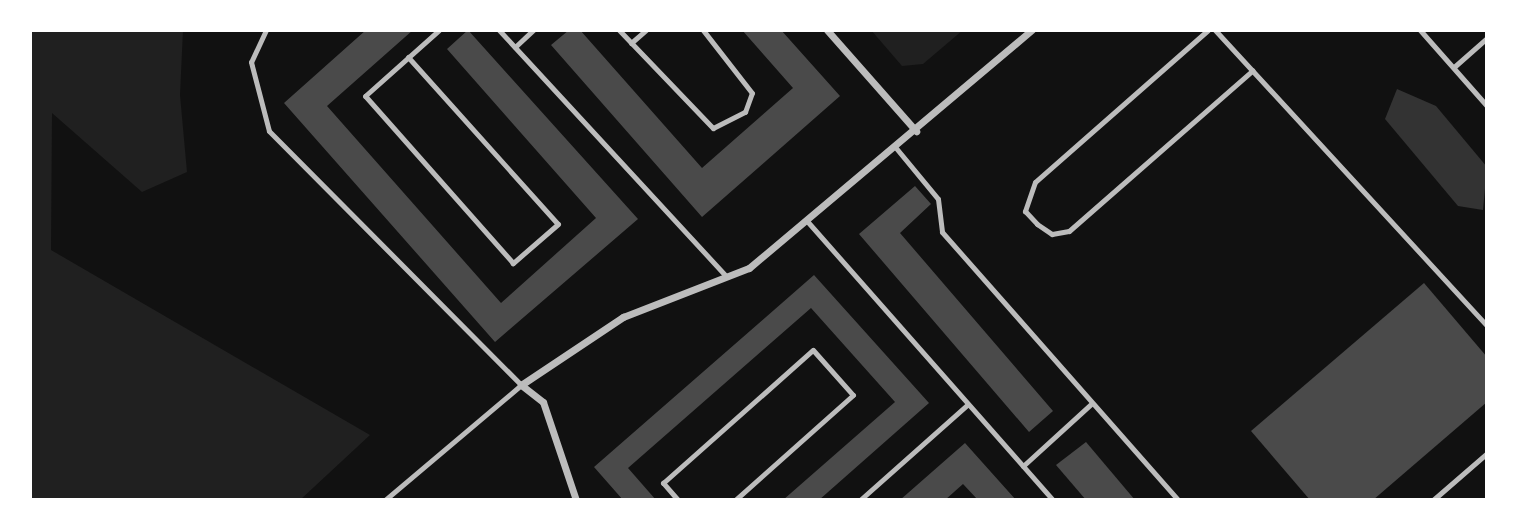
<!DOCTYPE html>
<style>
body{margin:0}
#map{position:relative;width:1517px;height:530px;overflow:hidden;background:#111;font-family:"IBM Plex Sans",sans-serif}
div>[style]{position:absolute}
.green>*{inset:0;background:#202020}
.water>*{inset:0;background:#333}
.building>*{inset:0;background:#4a4a4a}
.service>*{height:5px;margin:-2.5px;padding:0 2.5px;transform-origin:2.5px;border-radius:2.5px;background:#bcbcbc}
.minor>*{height:7px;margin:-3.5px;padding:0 3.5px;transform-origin:3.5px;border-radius:3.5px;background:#bcbcbc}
span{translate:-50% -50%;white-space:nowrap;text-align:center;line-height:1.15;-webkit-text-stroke:6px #fff;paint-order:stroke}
.frame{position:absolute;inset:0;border:32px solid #fff;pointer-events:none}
</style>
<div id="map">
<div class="green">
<i style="clip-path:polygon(30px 30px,183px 30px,180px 95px,187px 172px,142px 192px,52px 113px,51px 250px,370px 435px,300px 500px,30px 500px)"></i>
<i style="clip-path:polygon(871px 30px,963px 30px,923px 64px,902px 66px)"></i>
</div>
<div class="water">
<i style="clip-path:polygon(1397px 89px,1436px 106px,1487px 167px,1483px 210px,1458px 206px,1385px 119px)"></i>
</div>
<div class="building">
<i style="clip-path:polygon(366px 30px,413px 30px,327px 106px,501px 303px,596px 218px,447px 49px,468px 30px,638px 219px,495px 342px,284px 103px)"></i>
<i style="clip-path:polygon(569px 30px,580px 30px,702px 168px,793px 88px,742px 30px,781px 30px,840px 96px,702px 217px,551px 45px)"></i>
<i style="clip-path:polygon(915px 186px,931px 204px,900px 233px,1053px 411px,1029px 432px,859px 234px)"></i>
<i style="clip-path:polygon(814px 275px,929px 403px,819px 500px,783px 500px,895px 402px,811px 308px,628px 468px,656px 500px,623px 500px,594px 467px)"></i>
<i style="clip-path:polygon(1424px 283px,1487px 357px,1487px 402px,1373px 500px,1310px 500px,1251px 431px)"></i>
<i style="clip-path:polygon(1086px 442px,1135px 500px,1086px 500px,1056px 465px)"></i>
<i style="clip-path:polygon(965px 443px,1016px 500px,978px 500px,963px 484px,945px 500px,900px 500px)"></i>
</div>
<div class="service">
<i style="left:266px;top:30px;width:35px;rotate:115deg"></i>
<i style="left:251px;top:62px;width:71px;rotate:75.4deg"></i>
<i style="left:269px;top:131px;width:358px;rotate:45.2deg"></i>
<i style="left:521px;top:385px;width:178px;rotate:139.8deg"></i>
<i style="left:499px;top:30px;width:336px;rotate:47.3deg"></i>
<i style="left:619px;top:30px;width:136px;rotate:46.2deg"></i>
<i style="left:713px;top:128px;width:36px;rotate:-27deg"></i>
<i style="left:745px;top:112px;width:20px;rotate:-70deg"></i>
<i style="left:752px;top:93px;width:80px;rotate:-127.9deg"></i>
<i style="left:1208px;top:30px;width:230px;rotate:138.7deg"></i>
<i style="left:1035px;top:182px;width:31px;rotate:109deg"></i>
<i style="left:1025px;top:211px;width:18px;rotate:47deg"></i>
<i style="left:1037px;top:224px;width:18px;rotate:34deg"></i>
<i style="left:1052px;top:234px;width:17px;rotate:-10deg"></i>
<i style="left:1069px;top:231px;width:244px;rotate:-41.2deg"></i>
<i style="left:1215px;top:30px;width:402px;rotate:47.4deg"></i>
<i style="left:1420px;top:30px;width:101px;rotate:48.6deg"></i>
<i style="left:631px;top:43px;width:20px;rotate:-41deg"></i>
<i style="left:515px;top:47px;width:25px;rotate:-43deg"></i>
<i style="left:408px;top:57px;width:224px;rotate:48.1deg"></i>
<i style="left:558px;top:224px;width:60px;rotate:139.1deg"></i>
<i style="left:513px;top:263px;width:223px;rotate:-131.5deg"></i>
<i style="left:365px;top:96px;width:99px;rotate:-41.7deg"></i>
<i style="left:1454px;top:67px;width:44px;rotate:-41.3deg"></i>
<i style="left:896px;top:148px;width:66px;rotate:50.5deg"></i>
<i style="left:938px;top:199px;width:33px;rotate:83deg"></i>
<i style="left:942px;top:232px;width:357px;rotate:48.6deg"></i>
<i style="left:807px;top:221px;width:372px;rotate:48.6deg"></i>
<i style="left:1023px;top:466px;width:93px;rotate:-42.4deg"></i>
<i style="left:678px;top:500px;width:23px;rotate:-131deg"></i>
<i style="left:663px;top:483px;width:200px;rotate:-41.6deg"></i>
<i style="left:813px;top:350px;width:60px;rotate:48.4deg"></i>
<i style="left:853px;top:395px;width:158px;rotate:138.3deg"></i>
<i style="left:860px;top:500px;width:144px;rotate:-41.6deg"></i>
<i style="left:1433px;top:500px;width:72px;rotate:-41deg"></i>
</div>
<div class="minor">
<i style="left:827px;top:30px;width:135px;rotate:48.6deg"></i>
<i style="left:576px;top:500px;width:103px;rotate:-108.6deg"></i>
<i style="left:543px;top:402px;width:28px;rotate:-142deg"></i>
<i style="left:521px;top:385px;width:123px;rotate:-33.7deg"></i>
<i style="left:623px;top:317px;width:135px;rotate:-21.3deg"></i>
<i style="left:749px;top:268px;width:370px;rotate:-40.1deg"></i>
</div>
<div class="frame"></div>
</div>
